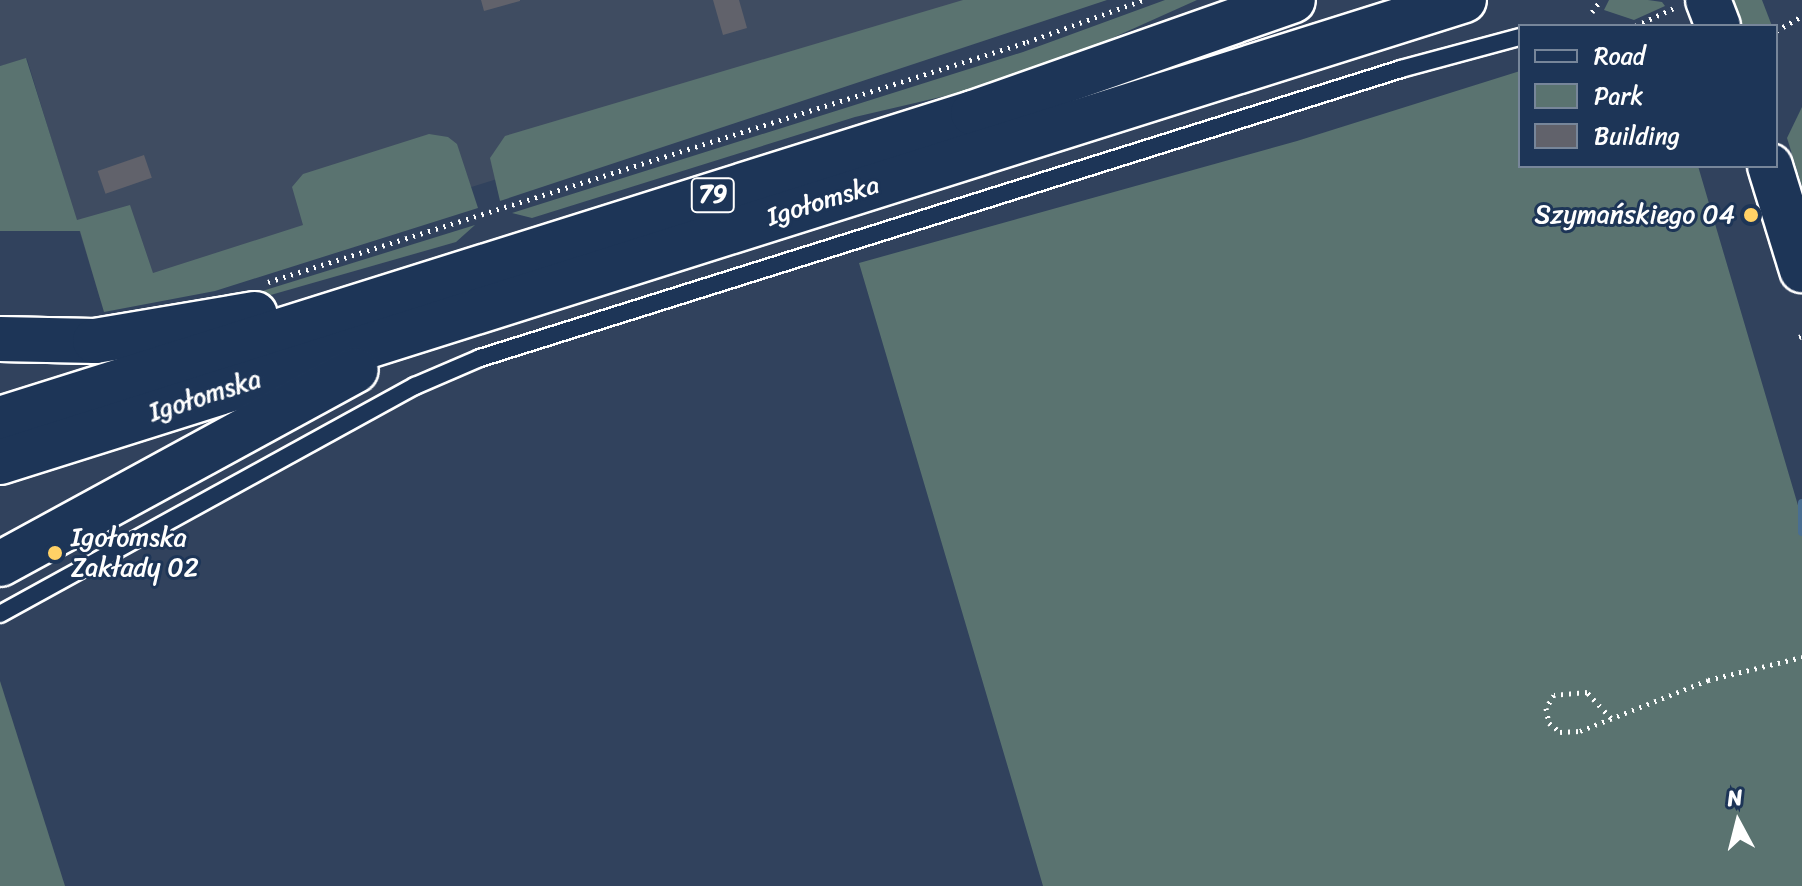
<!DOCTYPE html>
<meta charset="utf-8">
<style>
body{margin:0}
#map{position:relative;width:1802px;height:886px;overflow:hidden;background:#31425d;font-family:Sriracha,sans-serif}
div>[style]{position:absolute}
.built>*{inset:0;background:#3f4c61}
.green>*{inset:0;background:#5a7370}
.stream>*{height:8px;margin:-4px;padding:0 4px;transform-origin:4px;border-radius:4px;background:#496e91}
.building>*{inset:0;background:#61626b;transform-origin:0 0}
.path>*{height:5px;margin-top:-2.5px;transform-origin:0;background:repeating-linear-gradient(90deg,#fff 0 2px,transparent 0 8px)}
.roads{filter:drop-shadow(2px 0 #fff) drop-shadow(-2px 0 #fff) drop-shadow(0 2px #fff) drop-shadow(0 -2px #fff)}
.lane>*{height:16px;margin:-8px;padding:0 8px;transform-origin:8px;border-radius:8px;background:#1d3557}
.secondary>*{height:44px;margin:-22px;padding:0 22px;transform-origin:22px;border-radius:22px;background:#1d3557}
.primary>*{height:44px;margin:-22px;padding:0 22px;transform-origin:22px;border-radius:22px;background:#1d3557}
.dots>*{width:22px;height:22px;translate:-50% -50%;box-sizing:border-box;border:4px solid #1d3557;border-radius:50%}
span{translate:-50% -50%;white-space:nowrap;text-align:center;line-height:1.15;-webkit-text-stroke:6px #1d3557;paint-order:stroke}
.shield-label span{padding:2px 6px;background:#1d3557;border:2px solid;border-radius:6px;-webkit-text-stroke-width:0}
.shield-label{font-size:24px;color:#fff;font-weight:700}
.street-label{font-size:26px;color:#fff}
.poi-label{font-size:26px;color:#fff}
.right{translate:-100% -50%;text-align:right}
.left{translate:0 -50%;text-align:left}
.legend{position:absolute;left:1518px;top:24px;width:260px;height:144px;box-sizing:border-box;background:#1d3557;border:2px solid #77869a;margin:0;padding:10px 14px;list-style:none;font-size:24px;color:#fff}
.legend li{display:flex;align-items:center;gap:16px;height:40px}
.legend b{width:40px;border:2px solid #77869a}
.north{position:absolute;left:1698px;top:782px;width:80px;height:80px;-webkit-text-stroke:6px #1d3557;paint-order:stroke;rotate:353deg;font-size:22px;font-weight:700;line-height:32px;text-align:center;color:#fff}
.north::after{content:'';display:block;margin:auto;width:28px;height:36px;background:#fff;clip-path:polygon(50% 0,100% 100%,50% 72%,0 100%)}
</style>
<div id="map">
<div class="built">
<i style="clip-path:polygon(0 0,1074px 0,101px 302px,27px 59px,0 66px)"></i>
</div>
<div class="green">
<i style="clip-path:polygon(963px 0,1107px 0,500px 201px,490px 158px,505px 136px)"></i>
<i style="clip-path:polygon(1165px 0,1197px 0,1070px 57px,992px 85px,855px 117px,532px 218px,512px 213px,1023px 52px)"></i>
<i style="clip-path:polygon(1609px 0,1648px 0,1662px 2px,1665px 6px,1634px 20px,1604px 10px)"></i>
<i style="clip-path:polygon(1724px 0,1762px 0,1772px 26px,1733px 26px)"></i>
<i style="clip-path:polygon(26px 58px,77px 220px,130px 205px,153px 273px,303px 225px,292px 187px,303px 174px,429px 134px,448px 137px,457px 144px,478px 208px,215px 291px,104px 312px,80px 231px,0 231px,0 66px)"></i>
<i style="clip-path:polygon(1520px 71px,1520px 166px,1698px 166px,1802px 519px,1802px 886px,1043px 886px,859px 263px,1297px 141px)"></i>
<i style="clip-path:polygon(1802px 107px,1802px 186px,1787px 138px)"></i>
<i style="clip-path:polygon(475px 225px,456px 242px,253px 300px,259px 292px)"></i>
<i style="clip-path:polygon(0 681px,65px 886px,0 886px)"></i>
</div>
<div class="stream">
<i style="left:1802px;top:503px;width:29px;rotate:90deg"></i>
</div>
<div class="building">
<i style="clip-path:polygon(481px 0,520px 0,520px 1px,484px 11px)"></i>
<i style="clip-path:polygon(713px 0,739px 0,747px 28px,723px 35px)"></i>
<i style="left:144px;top:155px;width:24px;height:49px;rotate:71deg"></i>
</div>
<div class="path">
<i style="left:1592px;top:12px;width:15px;rotate:-53deg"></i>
<i style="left:1635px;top:26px;width:43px;rotate:-24.8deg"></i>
<i style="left:1776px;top:31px;width:30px;rotate:-30deg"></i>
<i style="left:268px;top:282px;width:796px;rotate:-17.55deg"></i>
<i style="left:1027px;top:42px;width:123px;rotate:-19.9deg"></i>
<i style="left:1799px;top:337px;width:3px;rotate:-18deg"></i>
<i style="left:1611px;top:718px;width:35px;rotate:-133deg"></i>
<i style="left:1587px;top:692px;width:33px;rotate:175deg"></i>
<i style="left:1554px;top:695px;width:15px;rotate:122deg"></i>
<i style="left:1546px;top:708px;width:15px;rotate:79deg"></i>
<i style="left:1549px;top:723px;width:14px;rotate:39deg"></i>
<i style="left:1560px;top:732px;width:20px;rotate:-3deg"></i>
<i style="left:1580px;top:731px;width:138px;rotate:-21.7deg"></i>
<i style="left:1708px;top:680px;width:97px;rotate:-13.7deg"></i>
</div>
<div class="roads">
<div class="lane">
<i style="left:0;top:614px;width:474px;rotate:-28.8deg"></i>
<i style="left:415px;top:386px;width:71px;rotate:-23.3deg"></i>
<i style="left:480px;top:358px;width:965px;rotate:-17.42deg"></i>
<i style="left:1401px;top:69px;width:123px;rotate:-15.1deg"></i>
</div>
<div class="secondary">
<i style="left:1708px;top:0;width:28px;rotate:69deg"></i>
<i style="left:1770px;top:166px;width:109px;rotate:72.9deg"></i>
</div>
<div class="primary">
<i style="left:0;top:339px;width:95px;rotate:1.2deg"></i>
<i style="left:95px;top:341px;width:162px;rotate:-9.6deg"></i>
<i style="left:0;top:419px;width:1020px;rotate:-17.46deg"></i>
<i style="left:973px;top:113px;width:339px;rotate:-19.4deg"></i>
<i style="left:0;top:462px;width:1535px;rotate:-17.51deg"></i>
<i style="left:0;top:564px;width:405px;rotate:-28.6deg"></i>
</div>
</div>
<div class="dots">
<i style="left:1751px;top:215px;background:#ffd166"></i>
<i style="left:55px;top:553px;background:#ffd166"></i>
</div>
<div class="shield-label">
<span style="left:713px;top:195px">79</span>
</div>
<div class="street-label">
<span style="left:823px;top:201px;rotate:-17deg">Igołomska</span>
<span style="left:205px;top:396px;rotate:-18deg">Igołomska</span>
</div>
<div class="poi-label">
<span class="right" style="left:1735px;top:215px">Szymańskiego 04</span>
<span class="left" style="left:71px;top:553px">Igołomska<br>Zakłady 02</span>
</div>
<ul class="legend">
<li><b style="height:10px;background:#1d3557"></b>Road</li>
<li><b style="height:22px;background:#5a7370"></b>Park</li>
<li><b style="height:22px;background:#61626b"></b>Building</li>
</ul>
<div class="north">N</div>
</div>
